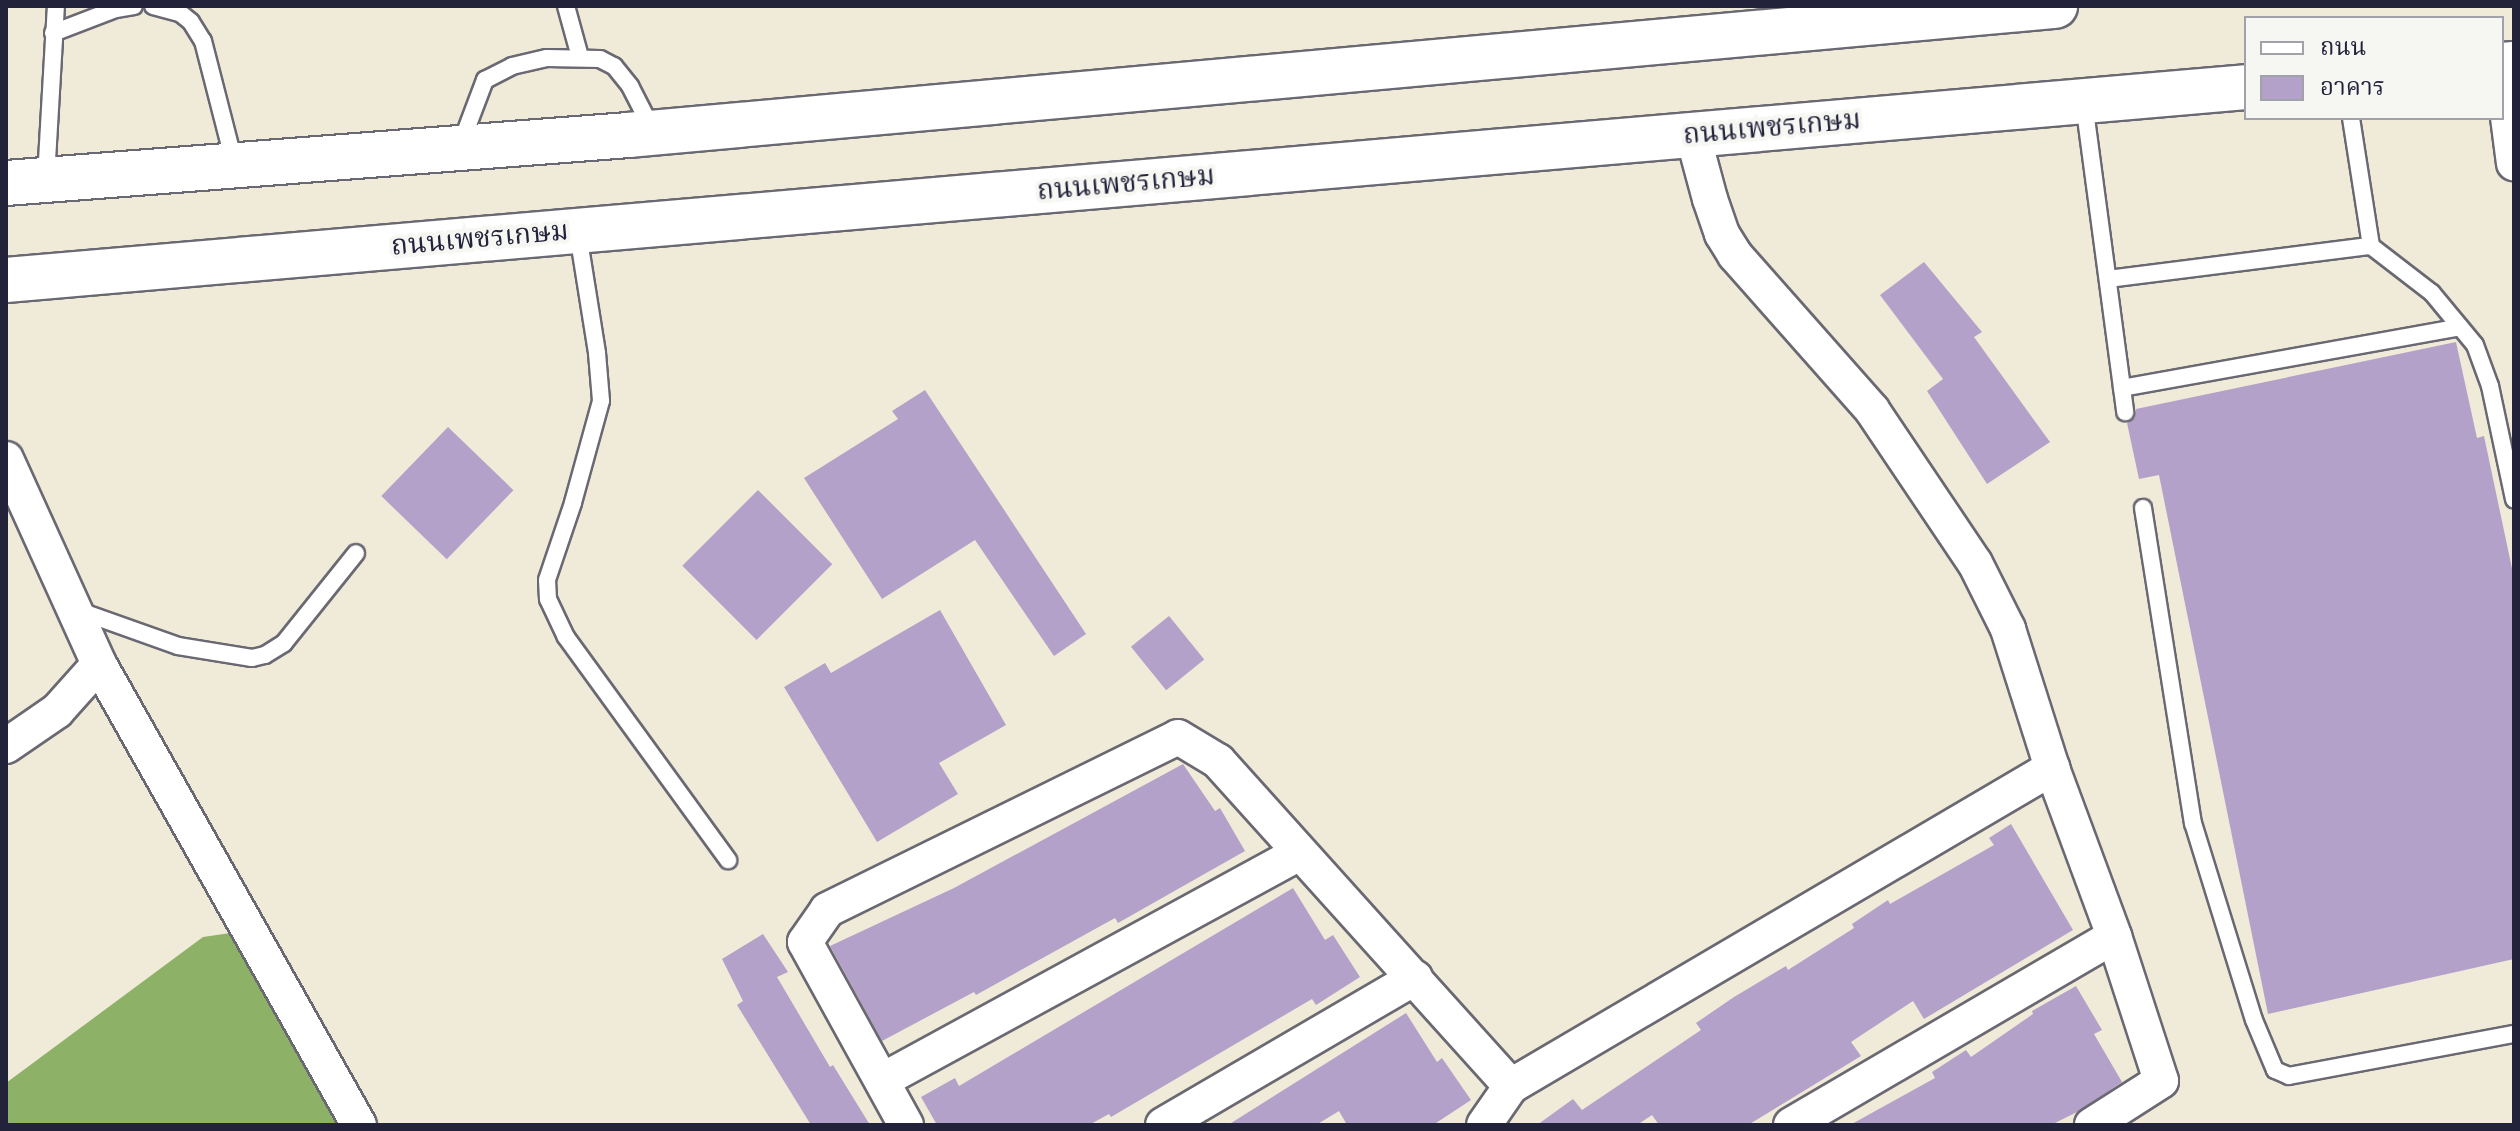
<!DOCTYPE html>
<meta charset="utf-8">
<style>
body{margin:0}
#map{position:relative;width:2520px;height:1131px;overflow:hidden;background:#f0ebd8;font-family:"Old Standard TT","Noto Serif Thai",serif}
div>[style]{position:absolute}
.forest>*{inset:0;background:#8db267}
.building>*{inset:0;background:#b4a1c9;transform-origin:0 0}
.roads{filter:drop-shadow(2px 0 #6a6872) drop-shadow(-2px 0 #6a6872) drop-shadow(0 2px #6a6872) drop-shadow(0 -2px #6a6872)}
.service>*{height:16px;margin:-8px;padding:0 8px;transform-origin:8px;border-radius:8px;background:#fff}
.minor>*{height:34px;margin:-17px;padding:0 17px;transform-origin:17px;border-radius:17px;background:#fff}
.trunk>*{height:44px;margin:-22px;padding:0 22px;transform-origin:22px;border-radius:22px;background:#fff}
span{translate:-50% -50%;white-space:nowrap;text-align:center;line-height:1.15;-webkit-text-stroke:8px #f6f6f2;paint-order:stroke}
.street-label{font-size:28px;color:#22223b}
.frame{position:absolute;inset:0;border:8px solid #22223b;pointer-events:none}
.legend{position:absolute;left:2244px;top:16px;width:260px;height:104px;box-sizing:border-box;background:#f6f6f2;border:2px solid #a1a1a9;margin:0;padding:10px 14px;list-style:none;font-size:24px;color:#22223b}
.legend li{display:flex;align-items:center;gap:16px;height:40px}
.legend b{width:40px;border:2px solid #a1a1a9}
</style>
<div id="map">
<div class="forest">
<i style="clip-path:polygon(258px 929px,354px 1125px,6px 1125px,6px 1083px,203px 937px)"></i>
</div>
<div class="building">
<i style="clip-path:polygon(1924px 262px,1982px 332px,1974px 337px,2050px 442px,1987px 484px,1927px 391px,1943px 379px,1880px 295px)"></i>
<i style="clip-path:polygon(2456px 342px,2477px 438px,2484px 436px,2514px 578px,2514px 959px,2268px 1014px,2159px 475px,2139px 479px,2127px 423px,2135px 417px,2136px 409px)"></i>
<i style="clip-path:polygon(925px 390px,1086px 634px,1054px 656px,975px 540px,882px 599px,804px 478px,898px 419px,892px 411px)"></i>
<i style="left:448px;top:427px;width:91px;height:96px;rotate:44deg"></i>
<i style="left:758px;top:490px;width:105px;height:107px;rotate:45deg"></i>
<i style="clip-path:polygon(940px 610px,1006px 725px,939px 763px,958px 794px,877px 842px,784px 687px,825px 663px,831px 673px)"></i>
<i style="left:1169px;top:616px;width:56px;height:49px;rotate:51deg"></i>
<i style="clip-path:polygon(1183px 764px,1215px 811px,1220px 808px,1245px 851px,1118px 923px,1115px 918px,976px 995px,974px 992px,882px 1041px,830px 946px,954px 888px)"></i>
<i style="clip-path:polygon(2011px 824px,2073px 930px,1924px 1019px,1913px 1001px,1851px 1042px,1861px 1056px,1748px 1125px,1659px 1125px,1652px 1115px,1637px 1125px,1537px 1125px,1573px 1099px,1582px 1110px,1701px 1030px,1696px 1023px,1734px 997px,1786px 966px,1788px 970px,1854px 928px,1852px 924px,1888px 900px,1890px 904px,1994px 845px,1989px 838px)"></i>
<i style="clip-path:polygon(1293px 888px,1325px 940px,1333px 935px,1360px 977px,1316px 1005px,1312px 999px,1111px 1117px,1109px 1114px,1089px 1125px,937px 1125px,921px 1097px,955px 1078px,959px 1086px)"></i>
<i style="clip-path:polygon(763px 934px,788px 972px,777px 977px,830px 1067px,833px 1065px,870px 1125px,811px 1125px,737px 1005px,743px 1001px,722px 959px)"></i>
<i style="clip-path:polygon(2076px 986px,2102px 1030px,2094px 1034px,2122px 1082px,2079px 1111px,2051px 1125px,1850px 1125px,1935px 1078px,1932px 1072px,1966px 1050px,1971px 1057px,2033px 1014px,2032px 1011px)"></i>
<i style="clip-path:polygon(1406px 1013px,1437px 1062px,1442px 1058px,1471px 1100px,1433px 1125px,1347px 1125px,1339px 1111px,1316px 1125px,1228px 1125px)"></i>
</div>
<div class="roads">
<div class="service">
<i style="left:153px;top:6px;width:28px;rotate:15deg"></i>
<i style="left:180px;top:13px;width:14px;rotate:39deg"></i>
<i style="left:191px;top:22px;width:22px;rotate:58deg"></i>
<i style="left:203px;top:41px;width:125px;rotate:75.6deg"></i>
<i style="left:566px;top:6px;width:53px;rotate:74.6deg"></i>
<i style="left:53px;top:33px;width:67px;rotate:-20.9deg"></i>
<i style="left:116px;top:9px;width:18px;rotate:-9deg"></i>
<i style="left:2084px;top:103px;width:312px;rotate:82.4deg"></i>
<i style="left:2351px;top:118px;width:130px;rotate:81.1deg"></i>
<i style="left:2371px;top:246px;width:77px;rotate:37.6deg"></i>
<i style="left:2432px;top:293px;width:67px;rotate:50.4deg"></i>
<i style="left:2475px;top:345px;width:44px;rotate:69.9deg"></i>
<i style="left:2490px;top:386px;width:116px;rotate:78deg"></i>
<i style="left:460px;top:146px;width:71px;rotate:-69.3deg"></i>
<i style="left:485px;top:80px;width:30px;rotate:-27deg"></i>
<i style="left:512px;top:66px;width:36px;rotate:-13deg"></i>
<i style="left:547px;top:58px;width:53px;rotate:1.1deg"></i>
<i style="left:600px;top:59px;width:16px;rotate:27deg"></i>
<i style="left:614px;top:66px;width:26px;rotate:51deg"></i>
<i style="left:630px;top:86px;width:48px;rotate:62.9deg"></i>
<i style="left:46px;top:178px;width:172px;rotate:-86.7deg"></i>
<i style="left:578px;top:234px;width:121px;rotate:80.9deg"></i>
<i style="left:597px;top:353px;width:48px;rotate:85.2deg"></i>
<i style="left:601px;top:401px;width:106px;rotate:105.4deg"></i>
<i style="left:573px;top:503px;width:81px;rotate:108.7deg"></i>
<i style="left:547px;top:580px;width:19px;rotate:87deg"></i>
<i style="left:548px;top:599px;width:42px;rotate:64.7deg"></i>
<i style="left:566px;top:637px;width:276px;rotate:54deg"></i>
<i style="left:2108px;top:279px;width:265px;rotate:-7.2deg"></i>
<i style="left:2122px;top:388px;width:343px;rotate:-10.2deg"></i>
<i style="left:2143px;top:508px;width:319px;rotate:81deg"></i>
<i style="left:2193px;top:823px;width:206px;rotate:72.8deg"></i>
<i style="left:2254px;top:1020px;width:54px;rotate:67.2deg"></i>
<i style="left:2275px;top:1070px;width:15px;rotate:23deg"></i>
<i style="left:2289px;top:1076px;width:229px;rotate:-10.6deg"></i>
<i style="left:77px;top:610px;width:107px;rotate:19.6deg"></i>
<i style="left:178px;top:646px;width:75px;rotate:9.2deg"></i>
<i style="left:252px;top:658px;width:13px;rotate:-13deg"></i>
<i style="left:265px;top:655px;width:22px;rotate:-32deg"></i>
<i style="left:284px;top:643px;width:115px;rotate:-51.3deg"></i>
</div>
<div class="minor">
<i style="left:2502px;top:71px;width:93px;rotate:82.6deg"></i>
<i style="left:1693px;top:136px;width:65px;rotate:74.9deg"></i>
<i style="left:1710px;top:199px;width:37px;rotate:71deg"></i>
<i style="left:1722px;top:234px;width:25px;rotate:58deg"></i>
<i style="left:1735px;top:255px;width:207px;rotate:48.5deg"></i>
<i style="left:1872px;top:410px;width:184px;rotate:56.1deg"></i>
<i style="left:1975px;top:563px;width:74px;rotate:63.4deg"></i>
<i style="left:2008px;top:629px;width:146px;rotate:72.4deg"></i>
<i style="left:2052px;top:768px;width:179px;rotate:69.7deg"></i>
<i style="left:2114px;top:936px;width:152px;rotate:72deg"></i>
<i style="left:2161px;top:1081px;width:82px;rotate:147.5deg"></i>
<i style="left:6px;top:459px;width:225px;rotate:65.6deg"></i>
<i style="left:99px;top:664px;width:529px;rotate:60.58deg"></i>
<i style="left:6px;top:746px;width:62px;rotate:-34.5deg"></i>
<i style="left:57px;top:711px;width:63px;rotate:-48.2deg"></i>
<i style="left:883px;top:1080px;width:474px;rotate:-28.6deg"></i>
<i style="left:906px;top:1125px;width:209px;rotate:-118.9deg"></i>
<i style="left:805px;top:942px;width:39px;rotate:-55deg"></i>
<i style="left:827px;top:910px;width:391px;rotate:-26.2deg"></i>
<i style="left:1178px;top:737px;width:47px;rotate:31deg"></i>
<i style="left:1218px;top:761px;width:438px;rotate:48deg"></i>
<i style="left:1163px;top:1125px;width:292px;rotate:-30.3deg"></i>
<i style="left:1484px;top:1125px;width:47px;rotate:-55.3deg"></i>
<i style="left:1511px;top:1086px;width:628px;rotate:-30.45deg"></i>
<i style="left:1791px;top:1125px;width:374px;rotate:-30.3deg"></i>
</div>
<div class="trunk">
<i style="left:2502px;top:65px;width:12px;rotate:-5deg"></i>
<i style="left:6px;top:183px;width:624px;rotate:-4.41deg"></i>
<i style="left:628px;top:135px;width:1433px;rotate:-5.17deg"></i>
<i style="left:6px;top:280px;width:2248px;rotate:-4.92deg"></i>
</div>
</div>
<div class="street-label">
<span style="left:1772px;top:129px;rotate:-5deg">ถนนเพชรเกษม</span>
<span style="left:1126px;top:185px;rotate:-5deg">ถนนเพชรเกษม</span>
<span style="left:480px;top:240px;rotate:-5deg">ถนนเพชรเกษม</span>
</div>
<div class="frame"></div>
<ul class="legend">
<li><b style="height:10px;background:#fff"></b>ถนน</li>
<li><b style="height:22px;background:#b4a1c9"></b>อาคาร</li>
</ul>
</div>
